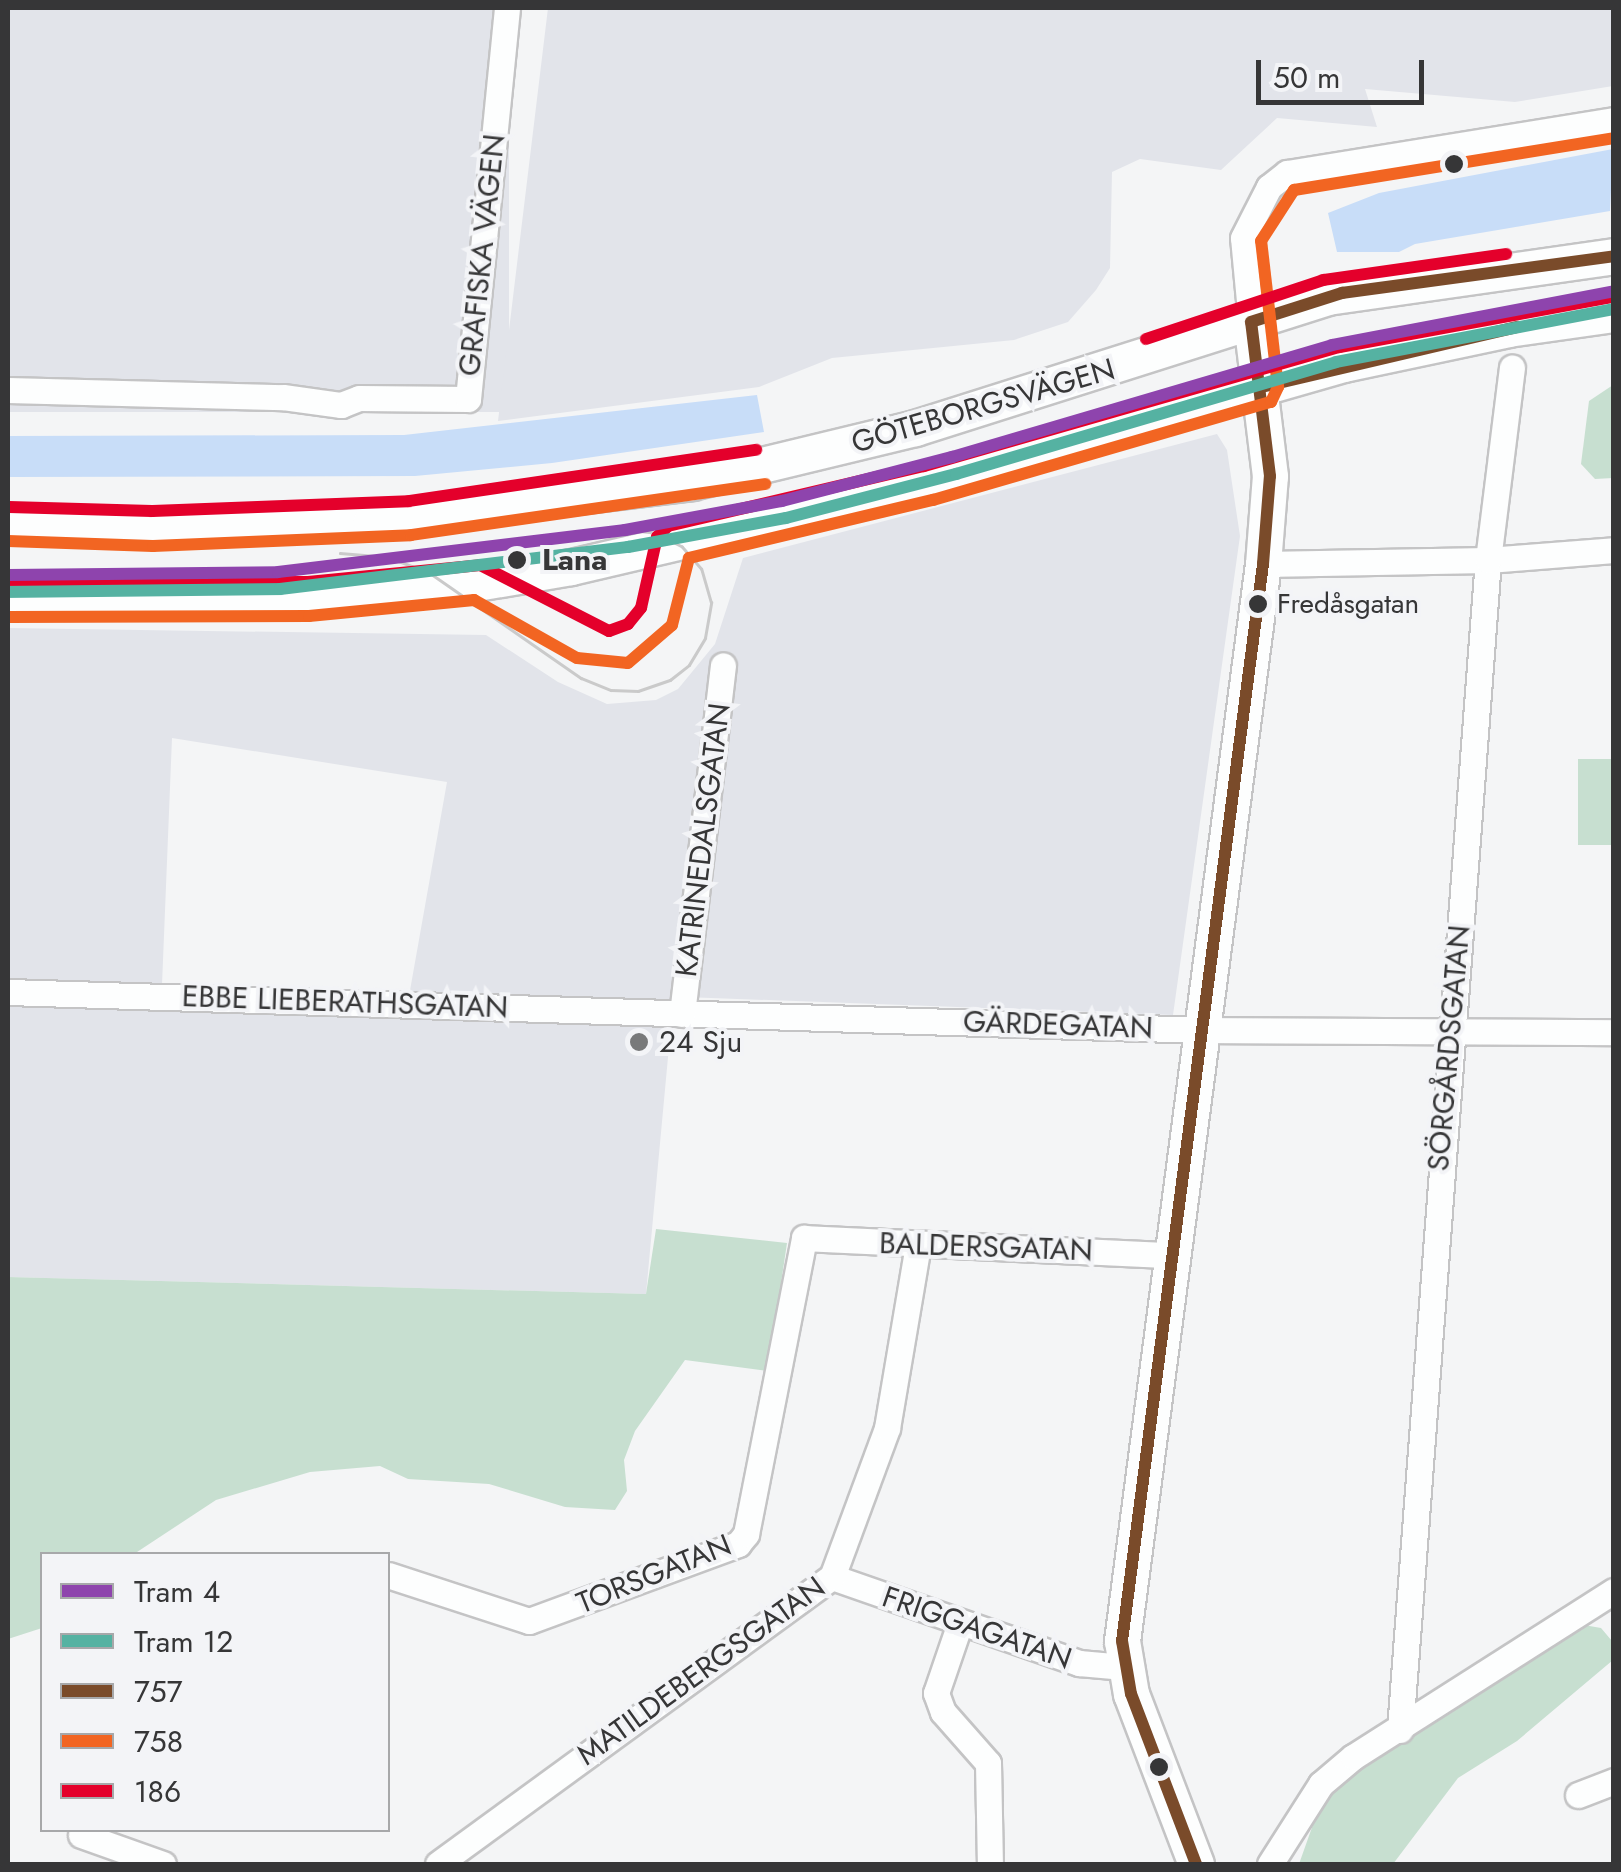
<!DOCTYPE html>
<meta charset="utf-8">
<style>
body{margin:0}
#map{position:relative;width:1621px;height:1872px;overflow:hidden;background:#f4f5f6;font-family:Jost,sans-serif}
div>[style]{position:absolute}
.built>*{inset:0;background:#e2e4ea;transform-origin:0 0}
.green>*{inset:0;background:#c7dfd0;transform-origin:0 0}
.water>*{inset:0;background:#c8ddf8}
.roads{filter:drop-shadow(2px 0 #c4c4c5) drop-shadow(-2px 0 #c4c4c5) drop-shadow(0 2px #c4c4c5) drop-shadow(0 -2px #c4c4c5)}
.street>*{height:25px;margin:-12.5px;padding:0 12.5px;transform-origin:12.5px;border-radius:12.5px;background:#fdfefe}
.secondary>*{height:35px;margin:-17.5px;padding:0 17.5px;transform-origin:17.5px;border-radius:17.5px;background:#fdfefe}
.tram>*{height:2.5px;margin:-1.25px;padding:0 1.25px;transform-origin:1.25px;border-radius:1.25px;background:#cacaca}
.bus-1>*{height:12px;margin:-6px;padding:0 6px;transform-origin:6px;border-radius:6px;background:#7a4b2a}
.bus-2>*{height:12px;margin:-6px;padding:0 6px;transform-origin:6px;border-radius:6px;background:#f26522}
.bus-3>*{height:12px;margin:-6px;padding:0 6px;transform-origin:6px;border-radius:6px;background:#e4002b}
.tram-1>*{height:12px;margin:-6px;padding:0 6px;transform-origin:6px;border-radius:6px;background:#8e44ad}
.tram-2>*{height:12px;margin:-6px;padding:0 6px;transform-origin:6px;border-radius:6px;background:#55b2a2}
.dots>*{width:28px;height:28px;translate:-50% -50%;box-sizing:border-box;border:5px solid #f3f4f7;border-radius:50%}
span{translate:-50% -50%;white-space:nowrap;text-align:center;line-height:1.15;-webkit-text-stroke:8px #f3f4f7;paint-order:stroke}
.bus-label{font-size:28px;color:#363637}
.left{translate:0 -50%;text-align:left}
.street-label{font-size:30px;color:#363637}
.stop-label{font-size:30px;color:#363637;font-weight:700}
.poi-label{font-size:30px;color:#363637}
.frame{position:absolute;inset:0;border:10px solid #363637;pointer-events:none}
.legend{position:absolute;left:40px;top:1552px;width:350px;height:280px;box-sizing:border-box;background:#f3f4f7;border:2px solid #a7a8aa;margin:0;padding:12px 18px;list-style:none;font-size:30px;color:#363637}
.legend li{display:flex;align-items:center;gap:20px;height:50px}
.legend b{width:50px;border:2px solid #a7a8aa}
.scale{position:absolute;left:1256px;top:60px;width:168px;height:45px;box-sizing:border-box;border:5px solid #363637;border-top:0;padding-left:12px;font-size:30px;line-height:35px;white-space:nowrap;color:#363637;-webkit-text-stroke:8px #f3f4f7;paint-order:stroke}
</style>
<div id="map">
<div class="built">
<i style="left:8px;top:8px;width:501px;height:404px"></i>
<i style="clip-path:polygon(548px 8px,1613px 8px,1613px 86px,1515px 102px,1365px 89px,1377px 127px,1277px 118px,1221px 170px,1140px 159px,1112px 172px,1110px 268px,1096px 290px,1068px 322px,1014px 340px,832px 358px,759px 387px,498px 421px)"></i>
<i style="clip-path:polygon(evenodd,1217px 434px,1227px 450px,1240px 536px,1173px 1015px,684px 997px,671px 1025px,646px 1294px,8px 1277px,8px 628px,486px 635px,558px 682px,607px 704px,656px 700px,678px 689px,715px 644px,743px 558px,1217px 434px,172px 738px,447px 782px,409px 996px,162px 985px,172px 738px)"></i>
</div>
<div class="green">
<i style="clip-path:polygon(1613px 385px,1613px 478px,1595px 479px,1581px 464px,1589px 401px)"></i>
<i style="left:1613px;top:759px;width:86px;height:35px;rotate:90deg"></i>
<i style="clip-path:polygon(656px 1229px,787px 1243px,768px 1371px,685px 1360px,635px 1431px,624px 1460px,627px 1491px,615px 1510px,565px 1507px,489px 1484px,408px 1479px,380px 1466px,310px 1472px,216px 1500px,134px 1554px,42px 1554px,42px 1628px,8px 1639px,8px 1277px,646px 1294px)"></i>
<i style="clip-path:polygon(1578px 1624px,1601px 1628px,1612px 1641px,1613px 1660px,1517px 1741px,1458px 1778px,1393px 1864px,1299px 1864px,1321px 1802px,1345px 1779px)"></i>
</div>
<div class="water">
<i style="clip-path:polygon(1613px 149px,1610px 211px,1415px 244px,1399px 252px,1337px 252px,1328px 213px,1379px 193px)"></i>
<i style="clip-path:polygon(757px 395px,764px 432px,552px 463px,415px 476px,8px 477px,8px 436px,404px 435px)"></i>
</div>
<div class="roads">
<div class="street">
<i style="left:1251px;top:322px;width:84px;rotate:-95.4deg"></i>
<i style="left:1243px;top:238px;width:57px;rotate:-63deg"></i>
<i style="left:1269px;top:187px;width:23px;rotate:-38deg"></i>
<i style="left:1287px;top:173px;width:331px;rotate:-9.2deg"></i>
<i style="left:8px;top:390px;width:275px;rotate:1.5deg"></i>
<i style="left:283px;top:397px;width:59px;rotate:7.9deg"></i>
<i style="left:341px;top:405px;width:19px;rotate:-21deg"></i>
<i style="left:359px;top:398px;width:109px;rotate:0.5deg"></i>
<i style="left:468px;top:399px;width:393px;rotate:-84.3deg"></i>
<i style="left:1263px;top:564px;width:225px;rotate:-1deg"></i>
<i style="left:1488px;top:560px;width:126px;rotate:-4.5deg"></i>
<i style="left:8px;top:992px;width:1196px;rotate:1.82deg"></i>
<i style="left:1203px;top:1030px;width:411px;rotate:0.3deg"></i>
<i style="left:682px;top:1014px;width:351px;rotate:-83.3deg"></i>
<i style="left:388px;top:1575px;width:148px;rotate:18.1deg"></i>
<i style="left:529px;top:1621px;width:223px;rotate:-20.2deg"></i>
<i style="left:738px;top:1544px;width:13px;rotate:-51deg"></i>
<i style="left:746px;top:1534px;width:302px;rotate:-78.9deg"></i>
<i style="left:804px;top:1238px;width:365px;rotate:2.7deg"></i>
<i style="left:832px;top:1577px;width:262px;rotate:19.2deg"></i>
<i style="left:1079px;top:1663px;width:45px;rotate:5.1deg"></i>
<i style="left:960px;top:1623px;width:74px;rotate:108.9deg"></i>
<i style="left:936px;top:1693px;width:20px;rotate:70deg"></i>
<i style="left:943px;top:1712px;width:68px;rotate:48.6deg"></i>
<i style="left:988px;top:1763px;width:101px;rotate:88.9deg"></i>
<i style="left:1400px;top:1730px;width:1173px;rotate:-85.7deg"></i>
<i style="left:1488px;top:560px;width:194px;rotate:-82.9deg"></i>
<i style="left:1578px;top:1795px;width:39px;rotate:-21deg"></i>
<i style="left:81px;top:1835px;width:87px;rotate:19.5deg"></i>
<i style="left:438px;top:1864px;width:487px;rotate:-36.1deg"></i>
<i style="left:832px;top:1577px;width:159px;rotate:-69.7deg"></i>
<i style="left:887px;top:1428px;width:187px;rotate:-80.4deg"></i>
<i style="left:1270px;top:1864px;width:95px;rotate:-57.5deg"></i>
<i style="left:1321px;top:1784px;width:42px;rotate:-40.2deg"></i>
<i style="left:1353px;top:1757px;width:309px;rotate:-32.5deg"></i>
</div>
<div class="secondary">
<i style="left:8px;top:524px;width:144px;rotate:2deg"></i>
<i style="left:152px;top:529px;width:219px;rotate:-2.1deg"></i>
<i style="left:371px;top:521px;width:323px;rotate:-6.9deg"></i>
<i style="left:692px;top:482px;width:229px;rotate:-13.6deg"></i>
<i style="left:915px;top:428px;width:432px;rotate:-17.6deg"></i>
<i style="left:1327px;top:297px;width:290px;rotate:-8.1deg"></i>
<i style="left:8px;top:600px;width:301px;rotate:-0.2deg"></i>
<i style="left:309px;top:599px;width:144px;rotate:-4.8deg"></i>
<i style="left:453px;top:587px;width:120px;rotate:-9.6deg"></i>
<i style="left:571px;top:567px;width:367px;rotate:-13.2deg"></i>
<i style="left:928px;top:483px;width:433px;rotate:-16deg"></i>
<i style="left:1344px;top:364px;width:168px;rotate:-12deg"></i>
<i style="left:1508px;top:329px;width:107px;rotate:-8.1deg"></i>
<i style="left:1196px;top:1864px;width:182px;rotate:-110.9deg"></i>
<i style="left:1131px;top:1694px;width:54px;rotate:-99.6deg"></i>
<i style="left:1122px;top:1641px;width:1086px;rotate:-82.54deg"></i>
<i style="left:1263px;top:564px;width:88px;rotate:-85.5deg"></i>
<i style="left:1270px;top:476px;width:155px;rotate:-97deg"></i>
</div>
</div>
<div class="tram">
<i style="left:340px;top:553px;width:48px;rotate:4.8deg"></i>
<i style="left:388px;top:557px;width:45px;rotate:20.9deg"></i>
<i style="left:430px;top:573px;width:184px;rotate:34.8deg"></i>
<i style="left:581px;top:678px;width:32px;rotate:22deg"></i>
<i style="left:611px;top:690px;width:27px;rotate:2deg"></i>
<i style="left:638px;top:691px;width:34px;rotate:-19deg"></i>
<i style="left:670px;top:680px;width:24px;rotate:-38deg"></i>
<i style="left:689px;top:665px;width:31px;rotate:-59deg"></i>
<i style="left:705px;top:638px;width:36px;rotate:-80deg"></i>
<i style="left:711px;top:603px;width:35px;rotate:-106deg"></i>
<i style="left:701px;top:569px;width:29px;rotate:-131deg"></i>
<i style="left:682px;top:547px;width:31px;rotate:-153deg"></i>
<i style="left:654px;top:533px;width:29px;rotate:-174deg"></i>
</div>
<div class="bus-1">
<i style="left:1261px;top:387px;width:263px;rotate:-13.2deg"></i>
<i style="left:1196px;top:1864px;width:182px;rotate:-110.9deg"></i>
<i style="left:1131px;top:1694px;width:54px;rotate:-99.6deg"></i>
<i style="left:1122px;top:1641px;width:1086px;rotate:-82.54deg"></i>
<i style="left:1263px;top:564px;width:88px;rotate:-85.5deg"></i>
<i style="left:1270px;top:476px;width:155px;rotate:-97deg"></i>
<i style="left:1251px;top:322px;width:96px;rotate:-17.7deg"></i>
<i style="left:1342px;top:293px;width:275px;rotate:-7.7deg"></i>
</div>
<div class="bus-2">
<i style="left:8px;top:541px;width:145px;rotate:2deg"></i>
<i style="left:153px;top:546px;width:258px;rotate:-2.4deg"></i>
<i style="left:411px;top:535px;width:358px;rotate:-8.2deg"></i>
<i style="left:8px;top:617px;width:301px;rotate:-0.2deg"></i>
<i style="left:309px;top:616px;width:166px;rotate:-5.5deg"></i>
<i style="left:474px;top:600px;width:118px;rotate:29.4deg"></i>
<i style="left:577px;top:658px;width:51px;rotate:5.6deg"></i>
<i style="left:628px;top:663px;width:58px;rotate:-40.8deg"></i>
<i style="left:672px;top:625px;width:69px;rotate:-75.8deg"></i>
<i style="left:689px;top:558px;width:251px;rotate:-13.4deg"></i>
<i style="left:933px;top:500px;width:352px;rotate:-16.2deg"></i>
<i style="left:1271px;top:402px;width:17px;rotate:-65deg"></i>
<i style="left:1278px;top:387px;width:147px;rotate:-96.6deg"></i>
<i style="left:1261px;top:241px;width:61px;rotate:-57.1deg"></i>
<i style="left:1294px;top:190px;width:324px;rotate:-9.2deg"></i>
</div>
<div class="bus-3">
<i style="left:1146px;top:339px;width:187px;rotate:-18.4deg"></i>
<i style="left:1323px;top:280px;width:185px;rotate:-8.1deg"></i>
<i style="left:9px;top:507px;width:143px;rotate:1.6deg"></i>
<i style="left:152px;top:511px;width:257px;rotate:-2.2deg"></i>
<i style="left:409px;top:501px;width:351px;rotate:-8.4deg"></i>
<i style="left:8px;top:583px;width:300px;rotate:-0.2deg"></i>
<i style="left:308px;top:582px;width:173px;rotate:-5.6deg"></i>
<i style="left:480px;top:565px;width:145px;rotate:27.1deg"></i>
<i style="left:609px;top:631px;width:20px;rotate:-20deg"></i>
<i style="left:628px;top:624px;width:21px;rotate:-51deg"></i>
<i style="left:641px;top:608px;width:73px;rotate:-77.3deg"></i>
<i style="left:657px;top:537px;width:16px;rotate:-45deg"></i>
<i style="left:668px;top:526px;width:263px;rotate:-13.2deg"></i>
<i style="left:924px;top:466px;width:433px;rotate:-16deg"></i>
<i style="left:1340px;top:347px;width:277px;rotate:-10.4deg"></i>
</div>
<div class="tram-1">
<i style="left:8px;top:575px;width:270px;rotate:-0.6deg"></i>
<i style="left:278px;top:572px;width:350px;rotate:-6.9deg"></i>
<i style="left:625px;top:530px;width:160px;rotate:-10.5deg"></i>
<i style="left:782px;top:501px;width:176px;rotate:-14.5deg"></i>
<i style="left:952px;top:457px;width:396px;rotate:-16.4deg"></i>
<i style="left:1332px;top:345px;width:287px;rotate:-10.8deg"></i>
</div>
<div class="tram-2">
<i style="left:8px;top:592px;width:272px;rotate:-0.6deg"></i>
<i style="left:280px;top:589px;width:351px;rotate:-6.9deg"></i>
<i style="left:628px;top:547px;width:161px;rotate:-10.4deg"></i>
<i style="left:786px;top:518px;width:176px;rotate:-14.5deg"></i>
<i style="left:956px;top:474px;width:396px;rotate:-16.4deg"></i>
<i style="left:1336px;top:362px;width:283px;rotate:-10.8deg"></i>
</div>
<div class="dots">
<i style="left:1454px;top:164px;background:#363637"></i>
<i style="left:517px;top:560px;background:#363637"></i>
<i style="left:1258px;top:604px;background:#363637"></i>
<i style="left:639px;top:1042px;background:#78797a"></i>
<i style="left:1159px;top:1767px;background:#363637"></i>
</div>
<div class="bus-label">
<span class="left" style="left:1277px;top:604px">Fredåsgatan</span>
</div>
<div class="street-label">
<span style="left:482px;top:255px;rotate:-84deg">GRAFISKA VÄGEN</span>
<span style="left:983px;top:406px;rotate:-16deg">GÖTEBORGSVÄGEN</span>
<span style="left:703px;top:840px;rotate:-83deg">KATRINEDALSGATAN</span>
<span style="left:345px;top:1002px;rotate:2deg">EBBE LIEBERATHSGATAN</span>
<span style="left:1058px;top:1025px;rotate:2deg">GÄRDEGATAN</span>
<span style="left:1449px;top:1048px;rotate:-85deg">SÖRGÅRDSGATAN</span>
<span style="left:986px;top:1247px;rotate:2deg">BALDERSGATAN</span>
<span style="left:654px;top:1574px;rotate:-22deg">TORSGATAN</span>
<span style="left:977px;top:1628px;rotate:19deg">FRIGGAGATAN</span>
<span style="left:701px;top:1671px;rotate:-36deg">MATILDEBERGSGATAN</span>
</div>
<div class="stop-label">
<span class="left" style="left:542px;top:560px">Lana</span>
</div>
<div class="poi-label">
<span class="left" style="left:659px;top:1042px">24 Sju</span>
</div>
<div class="frame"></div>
<ul class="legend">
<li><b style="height:12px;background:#8e44ad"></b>Tram 4</li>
<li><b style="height:12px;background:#55b2a2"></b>Tram 12</li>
<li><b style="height:12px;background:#7a4b2a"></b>757</li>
<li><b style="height:12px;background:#f26522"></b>758</li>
<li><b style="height:12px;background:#e4002b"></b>186</li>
</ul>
<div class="scale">50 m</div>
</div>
